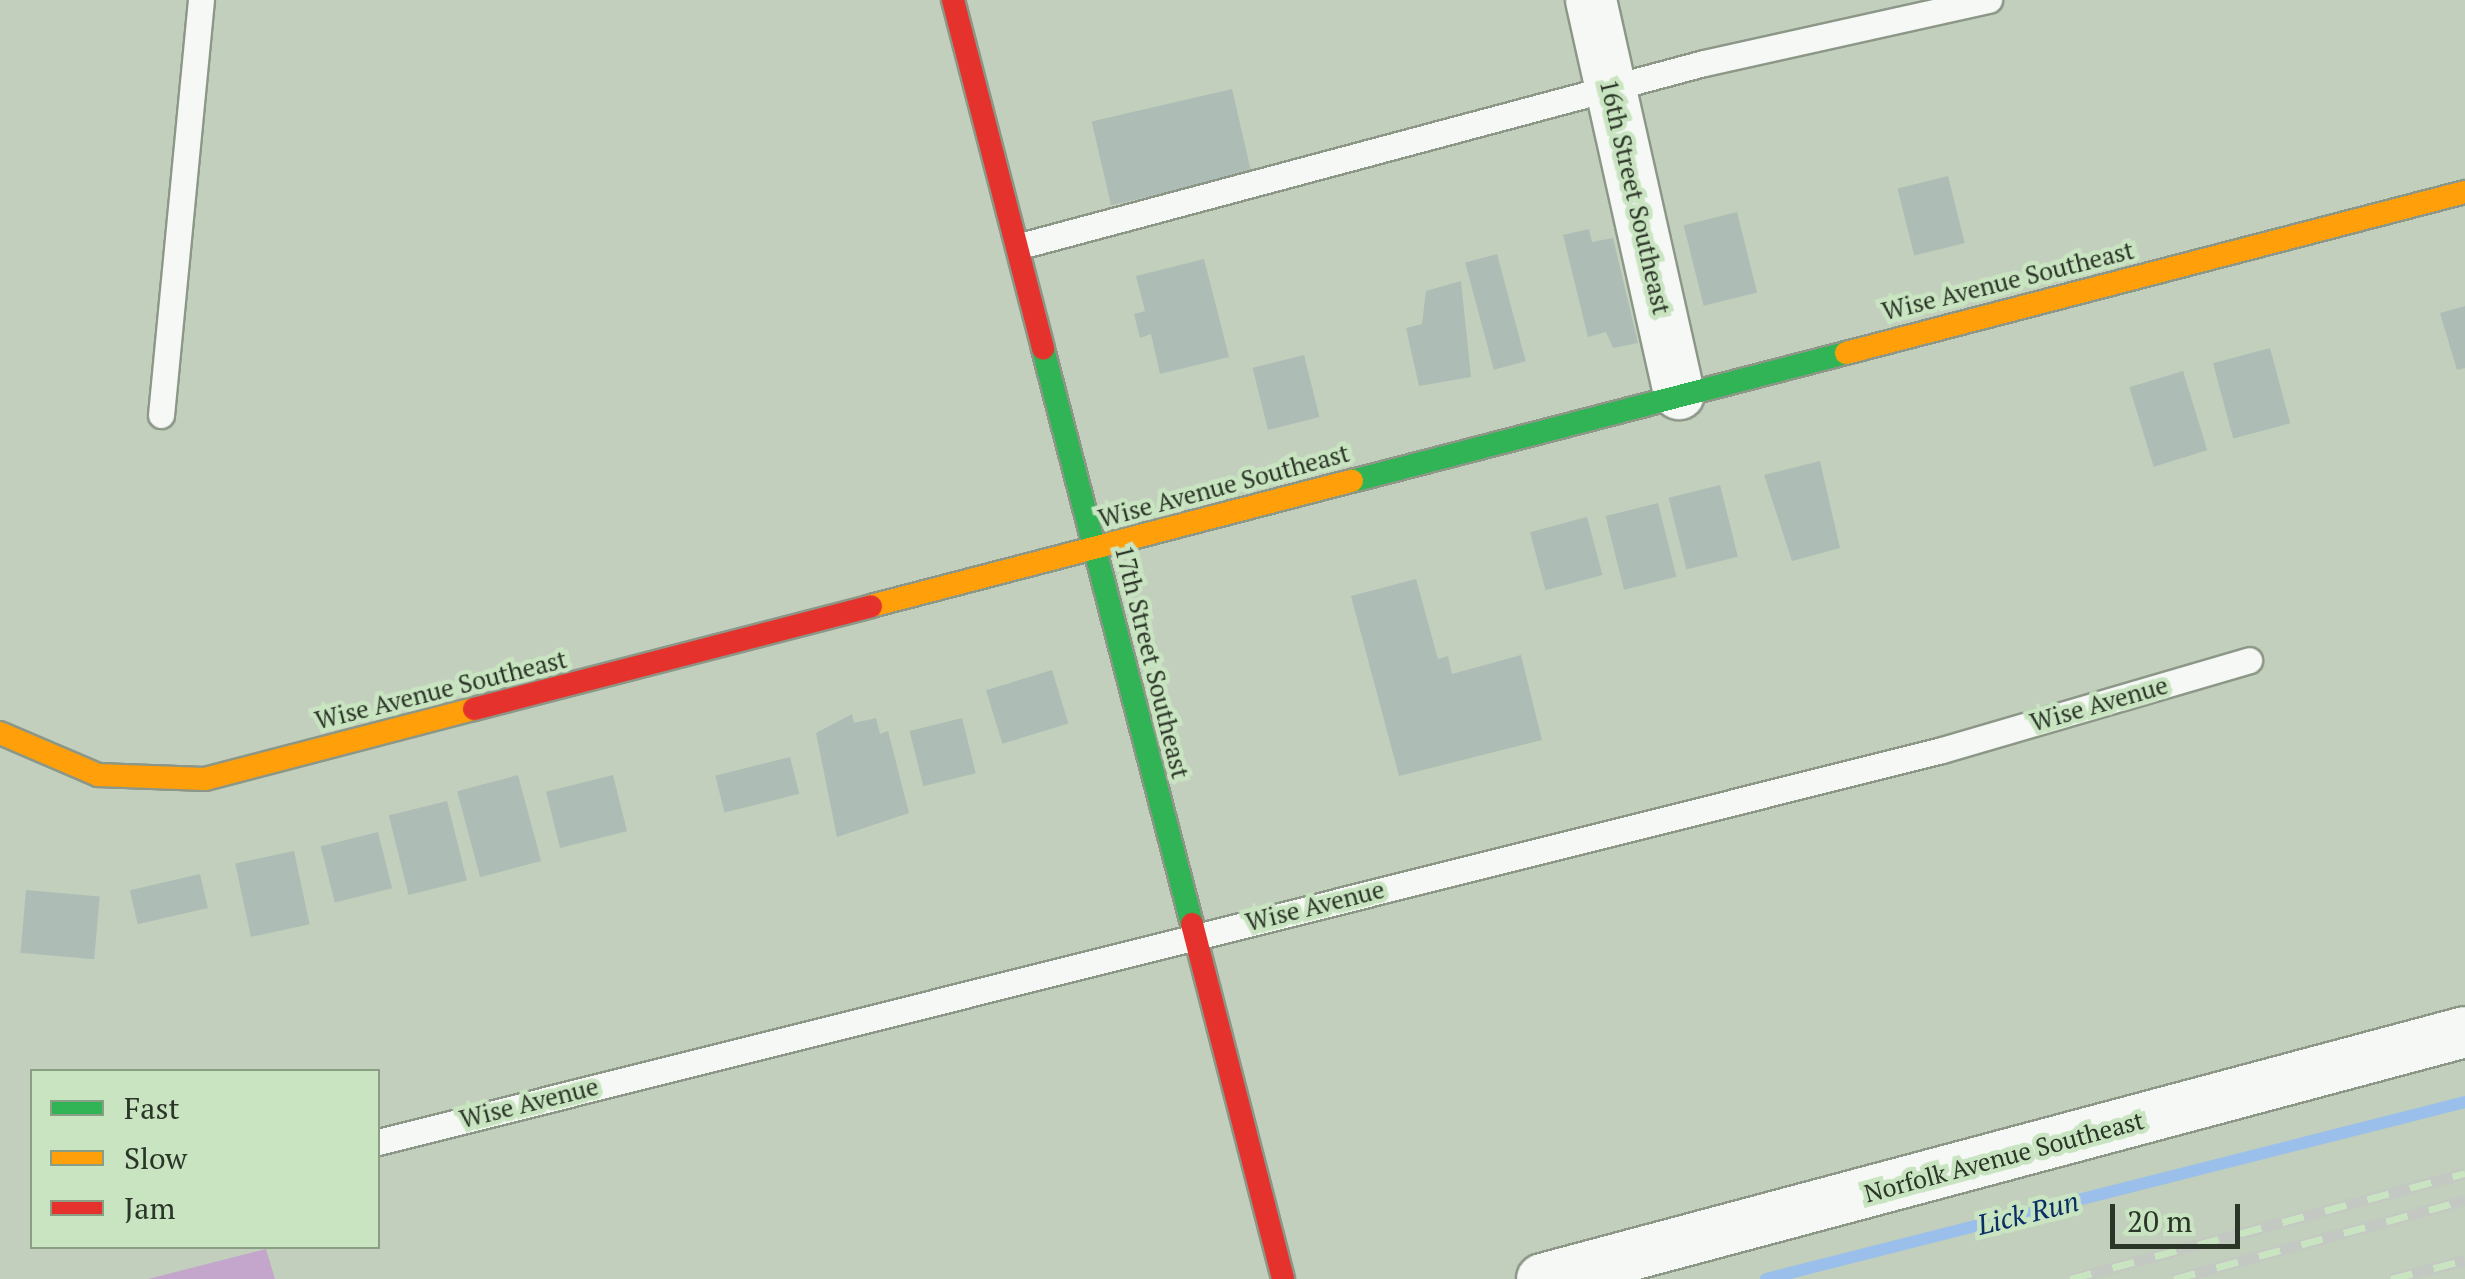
<!DOCTYPE html>
<style>
body{margin:0}
#map{position:relative;width:2465px;height:1279px;overflow:hidden;background:#c1cfbc;font-family:"PT Serif",serif}
div>[style]{position:absolute}
.forest>*{inset:0;background:#c4a6cc}
.stream>*{height:12px;margin:-6px;padding:0 6px;transform-origin:6px;border-radius:6px;background:#9abfea}
.building>*{inset:0;background:#adbdb5;transform-origin:0 0}
.roads{filter:drop-shadow(2px 0 #8c9788) drop-shadow(-2px 0 #8c9788) drop-shadow(0 2px #8c9788) drop-shadow(0 -2px #8c9788)}
.lane>*{height:25px;margin:-12.5px;padding:0 12.5px;transform-origin:12.5px;border-radius:12.5px;background:#f6f8f5}
.street>*{height:50px;margin:-25px;padding:0 25px;transform-origin:25px;border-radius:25px;background:#f6f8f5}
.fast>*{height:22px;margin:-11px;padding:0 11px;transform-origin:11px;border-radius:11px;background:#30b455}
.slow>*{height:22px;margin:-11px;padding:0 11px;transform-origin:11px;border-radius:11px;background:#ff9f0a}
.jam>*{height:22px;margin:-11px;padding:0 11px;transform-origin:11px;border-radius:11px;background:#e5322d}
.rail>*{height:11px;margin-top:-5.5px;transform-origin:0;background:repeating-linear-gradient(90deg,#c9e4c1 0 22px,#c4c8c3 0 44px);box-sizing:border-box;border-block:2px solid #c4c8c3}
span{translate:-50% -50%;white-space:nowrap;text-align:center;line-height:1.15;-webkit-text-stroke:9px #c9e4c1;paint-order:stroke}
.street-label{font-size:25px;color:#2c3628}
.water-label{font-size:28px;color:#092e63;font-style:italic}
.legend{position:absolute;left:30px;top:1069px;width:350px;height:180px;box-sizing:border-box;background:#c9e4c1;border:2px solid #8a9e84;margin:0;padding:12px 18px;list-style:none;font-size:30px;color:#2c3628}
.legend li{display:flex;align-items:center;gap:20px;height:50px}
.legend b{width:50px;border:2px solid #8a9e84}
.scale{position:absolute;left:2110px;top:1204px;width:130px;height:45px;box-sizing:border-box;border:5px solid #2c3628;border-top:0;padding-left:12px;font-size:30px;line-height:35px;white-space:nowrap;color:#2c3628;-webkit-text-stroke:8px #c9e4c1;paint-order:stroke}
</style>
<div id="map">
<div class="forest">
<i style="clip-path:polygon(266px 1249px,275px 1279px,148px 1279px)"></i>
</div>
<div class="stream">
<i style="left:1766px;top:1279px;width:721px;rotate:-14.21deg"></i>
</div>
<div class="building">
<i style="left:1232px;top:89px;width:86px;height:144px;rotate:77deg"></i>
<i style="left:1948px;top:176px;width:69px;height:52px;rotate:76deg"></i>
<i style="left:1737px;top:212px;width:83px;height:55px;rotate:76deg"></i>
<i style="clip-path:polygon(1589px 229px,1592px 242px,1613px 238px,1638px 343px,1613px 348px,1606px 332px,1588px 337px,1563px 235px)"></i>
<i style="left:1497px;top:254px;width:111px;height:33px;rotate:75deg"></i>
<i style="clip-path:polygon(1204px 259px,1229px 357px,1160px 374px,1151px 334px,1140px 338px,1134px 314px,1145px 311px,1136px 276px)"></i>
<i style="clip-path:polygon(1461px 281px,1471px 377px,1419px 386px,1406px 328px,1422px 324px,1426px 291px)"></i>
<i style="clip-path:polygon(2465px 306px,2465px 368px,2457px 370px,2440px 313px)"></i>
<i style="left:2270px;top:348px;width:78px;height:59px;rotate:75deg"></i>
<i style="left:1304px;top:355px;width:64px;height:53px;rotate:76deg"></i>
<i style="left:2183px;top:371px;width:83px;height:56px;rotate:73deg"></i>
<i style="clip-path:polygon(1820px 461px,1840px 548px,1792px 561px,1764px 475px)"></i>
<i style="left:1720px;top:485px;width:74px;height:53px;rotate:76deg"></i>
<i style="left:1658px;top:503px;width:76px;height:54px;rotate:76deg"></i>
<i style="left:1587px;top:517px;width:60px;height:59px;rotate:75deg"></i>
<i style="clip-path:polygon(1416px 579px,1438px 659px,1448px 656px,1452px 674px,1521px 655px,1542px 740px,1399px 776px,1351px 596px)"></i>
<i style="left:1052px;top:670px;width:56px;height:69px;rotate:73deg"></i>
<i style="clip-path:polygon(852px 714px,854px 723px,876px 718px,880px 734px,888px 731px,909px 813px,837px 837px,816px 733px)"></i>
<i style="left:962px;top:718px;width:57px;height:54px;rotate:76deg"></i>
<i style="left:790px;top:757px;width:38px;height:77px;rotate:76deg"></i>
<i style="left:518px;top:775px;width:89px;height:63px;rotate:75deg"></i>
<i style="left:613px;top:775px;width:58px;height:69px;rotate:76deg"></i>
<i style="left:447px;top:801px;width:82px;height:60px;rotate:76deg"></i>
<i style="left:378px;top:832px;width:58px;height:59px;rotate:76deg"></i>
<i style="left:294px;top:851px;width:75px;height:60px;rotate:78deg"></i>
<i style="left:200px;top:874px;width:35px;height:72px;rotate:77deg"></i>
<i style="left:26px;top:890px;width:74px;height:63px;rotate:5deg"></i>
</div>
<div class="roads">
<div class="lane">
<i style="left:1020px;top:246px;width:708px;rotate:-14.98deg"></i>
<i style="left:1704px;top:63px;width:292px;rotate:-12.5deg"></i>
<i style="left:161px;top:415px;width:417px;rotate:-84.5deg"></i>
<i style="left:378px;top:1142px;width:1612px;rotate:-14.07deg"></i>
<i style="left:1942px;top:750px;width:320px;rotate:-16.3deg"></i>
</div>
<div class="street">
<i style="left:1591px;top:0;width:404px;rotate:77.4deg"></i>
<i style="left:1542px;top:1279px;width:955px;rotate:-14.98deg"></i>
</div>
<div class="fast">
<i style="left:1043px;top:349px;width:594px;rotate:75.47deg"></i>
<i style="left:1352px;top:481px;width:510px;rotate:-14.53deg"></i>
</div>
<div class="slow">
<i style="left:1846px;top:353px;width:640px;rotate:-14.58deg"></i>
<i style="left:871px;top:606px;width:497px;rotate:-14.6deg"></i>
<i style="left:0;top:733px;width:107px;rotate:23.2deg"></i>
<i style="left:98px;top:775px;width:107px;rotate:2.1deg"></i>
<i style="left:205px;top:779px;width:278px;rotate:-14.6deg"></i>
</div>
<div class="jam">
<i style="left:953px;top:0;width:360px;rotate:75.5deg"></i>
<i style="left:474px;top:709px;width:410px;rotate:-14.5deg"></i>
<i style="left:1192px;top:924px;width:366px;rotate:75.6deg"></i>
</div>
</div>
<div class="rail">
<i style="left:2070px;top:1279px;width:409px;rotate:-15deg"></i>
<i style="left:2174px;top:1279px;width:302px;rotate:-15.2deg"></i>
<i style="left:2391px;top:1279px;width:76px;rotate:-14.4deg"></i>
</div>
<div class="street-label">
<span style="left:1635px;top:197px;rotate:77deg">16th Street Southeast</span>
<span style="left:2008px;top:281px;rotate:-14deg">Wise Avenue Southeast</span>
<span style="left:1224px;top:486px;rotate:-15deg">Wise Avenue Southeast</span>
<span style="left:1152px;top:662px;rotate:76deg">17th Street Southeast</span>
<span style="left:441px;top:690px;rotate:-14deg">Wise Avenue Southeast</span>
<span style="left:2099px;top:704px;rotate:-16deg">Wise Avenue</span>
<span style="left:1315px;top:906px;rotate:-14deg">Wise Avenue</span>
<span style="left:529px;top:1103px;rotate:-14deg">Wise Avenue</span>
<span style="left:2004px;top:1157px;rotate:-15deg">Norfolk Avenue Southeast</span>
</div>
<div class="water-label">
<span style="left:2028px;top:1213px;rotate:-14deg">Lick Run</span>
</div>
<ul class="legend">
<li><b style="height:12px;background:#30b455"></b>Fast</li>
<li><b style="height:12px;background:#ff9f0a"></b>Slow</li>
<li><b style="height:12px;background:#e5322d"></b>Jam</li>
</ul>
<div class="scale">20 m</div>
</div>
